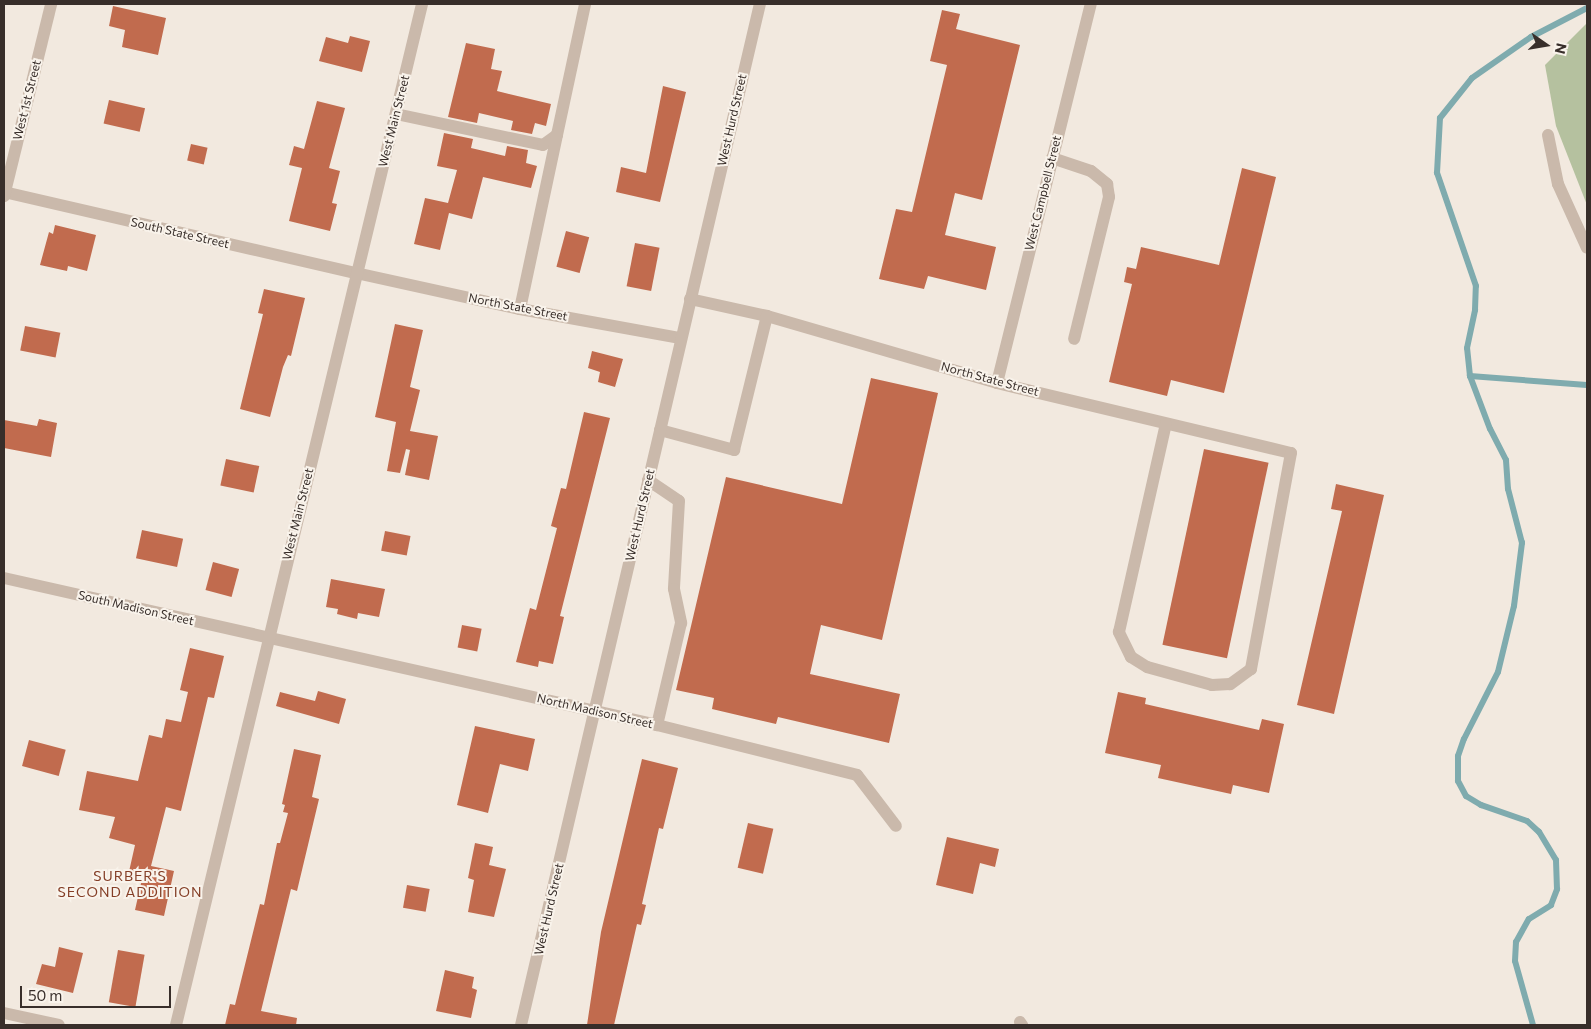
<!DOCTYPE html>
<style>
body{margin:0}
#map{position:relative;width:1591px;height:1029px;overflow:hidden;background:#f2e9df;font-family:Commissioner,sans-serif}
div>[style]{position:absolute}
.green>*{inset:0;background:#b5c19f}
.stream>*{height:6px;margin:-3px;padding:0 3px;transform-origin:3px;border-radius:3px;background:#7fabae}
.building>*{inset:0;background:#c16b4e;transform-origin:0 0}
.minor>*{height:12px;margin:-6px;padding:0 6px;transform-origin:6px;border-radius:6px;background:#cab9ab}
span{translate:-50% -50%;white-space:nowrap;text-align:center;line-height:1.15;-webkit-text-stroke:4px #f9f3eb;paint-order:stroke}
.street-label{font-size:12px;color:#382e2a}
.neighbourhood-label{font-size:14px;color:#843e26;letter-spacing:1px}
.frame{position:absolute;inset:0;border:5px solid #382e2a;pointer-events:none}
.north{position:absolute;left:1521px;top:20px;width:50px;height:50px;-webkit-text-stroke:4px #f9f3eb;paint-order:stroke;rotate:103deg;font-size:14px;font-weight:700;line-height:20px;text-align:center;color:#382e2a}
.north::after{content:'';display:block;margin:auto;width:18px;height:22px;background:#382e2a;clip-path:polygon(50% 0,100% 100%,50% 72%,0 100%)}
.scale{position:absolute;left:20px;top:986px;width:151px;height:22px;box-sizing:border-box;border:2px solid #382e2a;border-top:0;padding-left:6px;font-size:15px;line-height:18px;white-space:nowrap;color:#382e2a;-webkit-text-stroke:4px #f9f3eb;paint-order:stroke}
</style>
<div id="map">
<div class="green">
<i style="clip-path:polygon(1587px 23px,1587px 205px,1556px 126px,1545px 65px)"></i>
</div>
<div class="stream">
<i style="left:1470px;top:376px;width:117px;rotate:4.4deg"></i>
<i style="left:1533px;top:1025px;width:66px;rotate:-105.7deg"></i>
<i style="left:1515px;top:961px;width:19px;rotate:-87deg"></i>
<i style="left:1516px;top:942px;width:26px;rotate:-61deg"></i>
<i style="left:1529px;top:919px;width:26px;rotate:-32deg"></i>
<i style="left:1551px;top:905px;width:17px;rotate:-69deg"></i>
<i style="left:1557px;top:889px;width:29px;rotate:-92deg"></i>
<i style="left:1556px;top:860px;width:33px;rotate:-121deg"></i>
<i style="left:1539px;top:832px;width:16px;rotate:-137deg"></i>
<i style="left:1527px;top:821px;width:49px;rotate:-160.8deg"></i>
<i style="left:1481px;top:805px;width:17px;rotate:-149deg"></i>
<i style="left:1466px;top:796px;width:17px;rotate:-118deg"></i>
<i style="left:1458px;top:781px;width:25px;rotate:-90deg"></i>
<i style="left:1458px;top:756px;width:18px;rotate:-71deg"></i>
<i style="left:1464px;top:739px;width:75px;rotate:-63.1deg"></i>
<i style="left:1498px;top:672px;width:68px;rotate:-76.4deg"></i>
<i style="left:1514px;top:606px;width:64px;rotate:-82.8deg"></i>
<i style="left:1522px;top:543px;width:56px;rotate:-104.5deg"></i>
<i style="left:1508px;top:489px;width:29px;rotate:-94deg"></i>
<i style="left:1506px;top:460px;width:35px;rotate:-117deg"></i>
<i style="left:1490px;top:429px;width:57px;rotate:-110.7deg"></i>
<i style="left:1470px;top:376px;width:28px;rotate:-96deg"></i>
<i style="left:1467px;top:348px;width:39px;rotate:-78deg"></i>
<i style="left:1475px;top:310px;width:24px;rotate:-88deg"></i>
<i style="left:1476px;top:286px;width:120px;rotate:-109deg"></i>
<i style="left:1437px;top:173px;width:55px;rotate:-86.9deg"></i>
<i style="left:1440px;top:118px;width:51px;rotate:-51.3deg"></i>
<i style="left:1472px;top:78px;width:72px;rotate:-34.8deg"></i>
<i style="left:1531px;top:37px;width:63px;rotate:-27.4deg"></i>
</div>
<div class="building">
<i style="clip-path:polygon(113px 6px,166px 18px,158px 55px,122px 47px,125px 30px,109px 26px)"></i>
<i style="clip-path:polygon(942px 10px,960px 14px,956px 29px,1020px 45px,982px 200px,955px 193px,945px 235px,996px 247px,986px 290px,928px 276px,924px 289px,879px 279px,896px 209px,912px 212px,947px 65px,930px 61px)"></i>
<i style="clip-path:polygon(350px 36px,370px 41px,362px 72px,319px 61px,326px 37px,348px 43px)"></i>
<i style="clip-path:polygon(466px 43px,495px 49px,491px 69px,502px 71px,497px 91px,551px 104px,546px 126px,535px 123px,532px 134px,511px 130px,513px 121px,479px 113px,477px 123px,448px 117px)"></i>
<i style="clip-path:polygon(663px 86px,686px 92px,660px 202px,616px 192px,621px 167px,646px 173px)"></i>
<i style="left:109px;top:100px;width:37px;height:24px;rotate:13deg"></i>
<i style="clip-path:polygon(317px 101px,345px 108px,329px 168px,340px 171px,332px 203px,337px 204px,330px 231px,289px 221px,302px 168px,289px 165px,294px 146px,304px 149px)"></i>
<i style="clip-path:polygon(444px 133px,473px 139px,471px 148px,505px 156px,507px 146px,528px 150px,526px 163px,537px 166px,531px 188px,483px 177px,472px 219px,449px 213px,440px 250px,414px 244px,425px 198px,448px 203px,457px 170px,437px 166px)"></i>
<i style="left:191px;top:144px;width:17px;height:17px;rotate:13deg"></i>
<i style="clip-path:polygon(1242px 168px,1276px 177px,1224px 393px,1171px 380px,1167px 396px,1109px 382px,1132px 284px,1124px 282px,1127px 267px,1136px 269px,1141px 247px,1219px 265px)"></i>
<i style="clip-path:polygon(55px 225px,96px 235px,87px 271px,68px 266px,67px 271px,40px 265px,49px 232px,53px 234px)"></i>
<i style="left:566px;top:231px;width:24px;height:37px;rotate:15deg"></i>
<i style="left:635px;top:243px;width:25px;height:44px;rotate:11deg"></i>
<i style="clip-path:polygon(264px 289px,305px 298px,291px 356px,288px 355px,283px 367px,270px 417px,240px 409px,263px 314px,258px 313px)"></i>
<i style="clip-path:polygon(395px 324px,423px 330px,410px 387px,420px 390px,410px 431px,438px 436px,429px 480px,405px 475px,410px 450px,406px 449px,400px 473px,387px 471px,396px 422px,375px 417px)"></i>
<i style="left:25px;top:326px;width:36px;height:25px;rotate:11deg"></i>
<i style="clip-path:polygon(592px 351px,623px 359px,615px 387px,598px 382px,600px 372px,588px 368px)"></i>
<i style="clip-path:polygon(871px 378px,938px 393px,882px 640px,821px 625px,810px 674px,900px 694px,889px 743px,778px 717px,776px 724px,712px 709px,714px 698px,676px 690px,726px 477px,842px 504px)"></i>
<i style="clip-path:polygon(584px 412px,610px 418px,560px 616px,564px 617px,553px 664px,539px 661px,538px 667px,516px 662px,530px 608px,536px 610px,557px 528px,551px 526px,561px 488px,566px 489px)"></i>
<i style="clip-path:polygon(39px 419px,57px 423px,51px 457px,4px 448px,4px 420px,37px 426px)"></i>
<i style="left:1204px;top:449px;width:66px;height:200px;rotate:12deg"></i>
<i style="left:226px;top:459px;width:34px;height:27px;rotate:12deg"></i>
<i style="clip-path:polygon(1336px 484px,1384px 495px,1334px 714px,1297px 705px,1342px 511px,1331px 509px)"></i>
<i style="left:142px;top:530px;width:42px;height:29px;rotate:12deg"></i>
<i style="left:385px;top:531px;width:26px;height:20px;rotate:11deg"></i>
<i style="left:213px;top:562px;width:27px;height:29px;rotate:15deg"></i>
<i style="clip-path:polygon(331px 579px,385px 589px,379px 617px,358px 613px,357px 619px,337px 614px,338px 609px,326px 607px)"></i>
<i style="left:462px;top:625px;width:20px;height:23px;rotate:11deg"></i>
<i style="clip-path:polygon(190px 648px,224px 656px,214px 698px,208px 697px,181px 811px,166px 807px,151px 866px,174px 871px,164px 916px,135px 910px,142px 879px,128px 876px,135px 845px,109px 838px,115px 817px,79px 810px,87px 771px,138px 781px,149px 735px,162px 738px,166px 719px,181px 722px,188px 692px,180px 690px)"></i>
<i style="clip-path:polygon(318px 691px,346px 699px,339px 724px,276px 706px,280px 692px,315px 701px)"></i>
<i style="clip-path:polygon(1118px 692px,1146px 698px,1145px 704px,1259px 730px,1262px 719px,1284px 724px,1269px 793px,1233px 785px,1231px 794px,1158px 778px,1161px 765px,1105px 753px)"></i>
<i style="clip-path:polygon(475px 726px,535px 739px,528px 771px,500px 764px,488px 813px,457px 805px)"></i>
<i style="left:29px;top:740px;width:38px;height:27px;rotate:15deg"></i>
<i style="clip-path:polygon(294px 749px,321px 755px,312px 797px,319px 799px,297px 891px,291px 889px,261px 1011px,297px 1018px,296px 1025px,225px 1025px,230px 1004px,235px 1005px,260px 904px,264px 905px,277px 843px,280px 843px,288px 813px,283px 812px,285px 805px,282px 804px)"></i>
<i style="clip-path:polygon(642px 759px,678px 768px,663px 829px,659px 828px,642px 904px,646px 905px,641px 925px,637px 924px,614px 1025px,587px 1025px,601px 932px)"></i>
<i style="left:748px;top:823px;width:26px;height:46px;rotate:13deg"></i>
<i style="clip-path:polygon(947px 837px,999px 849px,995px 867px,980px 863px,973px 894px,936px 885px)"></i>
<i style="clip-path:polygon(475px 843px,493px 847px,489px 865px,506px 869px,494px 917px,468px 912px,474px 880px,468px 878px)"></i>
<i style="left:407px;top:885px;width:23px;height:23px;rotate:10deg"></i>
<i style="clip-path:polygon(59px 947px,83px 953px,73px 993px,36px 984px,42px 964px,55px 967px)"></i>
<i style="left:118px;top:950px;width:27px;height:53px;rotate:10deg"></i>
<i style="clip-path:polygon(445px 970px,474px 977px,472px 988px,477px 990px,471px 1018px,436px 1011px)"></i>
</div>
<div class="minor">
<i style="left:396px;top:114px;width:150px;rotate:11.9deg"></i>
<i style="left:543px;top:145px;width:17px;rotate:-36deg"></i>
<i style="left:557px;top:135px;width:134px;rotate:-77.9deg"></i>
<i style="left:1548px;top:135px;width:50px;rotate:78.5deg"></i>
<i style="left:1558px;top:184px;width:70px;rotate:65.6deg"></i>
<i style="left:1052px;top:158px;width:41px;rotate:18.4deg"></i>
<i style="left:1091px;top:171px;width:21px;rotate:39deg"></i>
<i style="left:1107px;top:184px;width:13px;rotate:81deg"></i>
<i style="left:1109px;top:197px;width:146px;rotate:103.8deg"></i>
<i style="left:4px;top:192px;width:361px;rotate:13deg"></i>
<i style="left:356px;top:273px;width:168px;rotate:12.4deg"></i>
<i style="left:520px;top:309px;width:163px;rotate:10.3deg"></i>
<i style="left:4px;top:196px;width:198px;rotate:-76.2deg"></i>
<i style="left:690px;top:299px;width:79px;rotate:12.4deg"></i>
<i style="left:767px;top:316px;width:240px;rotate:16.2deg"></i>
<i style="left:997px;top:383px;width:302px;rotate:13.4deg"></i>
<i style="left:1291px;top:453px;width:220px;rotate:100.5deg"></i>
<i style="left:1251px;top:669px;width:26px;rotate:144deg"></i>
<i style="left:1230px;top:684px;width:18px;rotate:177deg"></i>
<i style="left:1212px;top:685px;width:67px;rotate:-164.5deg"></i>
<i style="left:1147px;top:667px;width:19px;rotate:-148deg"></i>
<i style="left:1131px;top:657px;width:28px;rotate:-116deg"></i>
<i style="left:1119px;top:632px;width:213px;rotate:-77.3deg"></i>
<i style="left:520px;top:309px;width:178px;rotate:-78deg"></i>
<i style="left:997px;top:383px;width:390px;rotate:-76.1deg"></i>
<i style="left:660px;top:430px;width:77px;rotate:15.1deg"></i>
<i style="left:734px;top:450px;width:138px;rotate:-76.2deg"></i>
<i style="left:648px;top:480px;width:37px;rotate:34deg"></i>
<i style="left:679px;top:501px;width:88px;rotate:93.3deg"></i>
<i style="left:674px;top:589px;width:35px;rotate:78deg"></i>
<i style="left:681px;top:623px;width:105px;rotate:103.2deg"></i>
<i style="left:4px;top:578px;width:669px;rotate:12.69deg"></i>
<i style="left:657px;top:725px;width:206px;rotate:14deg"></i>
<i style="left:857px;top:775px;width:64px;rotate:52.6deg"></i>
<i style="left:4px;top:1013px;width:56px;rotate:12.3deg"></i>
<i style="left:1020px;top:1022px;width:4px;rotate:56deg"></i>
<i style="left:176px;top:1025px;width:1050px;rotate:-76.45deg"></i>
<i style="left:521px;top:1025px;width:1049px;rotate:-76.83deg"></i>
</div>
<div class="street-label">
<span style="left:27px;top:100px;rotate:-76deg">West 1st Street</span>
<span style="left:732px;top:120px;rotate:-77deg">West Hurd Street</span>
<span style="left:394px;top:121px;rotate:-76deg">West Main Street</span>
<span style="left:1043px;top:193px;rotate:-76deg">West Campbell Street</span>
<span style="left:180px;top:233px;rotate:13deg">South State Street</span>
<span style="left:518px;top:307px;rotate:11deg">North State Street</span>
<span style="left:990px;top:379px;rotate:15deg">North State Street</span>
<span style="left:298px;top:514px;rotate:-76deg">West Main Street</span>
<span style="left:640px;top:515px;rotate:-77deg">West Hurd Street</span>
<span style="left:136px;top:608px;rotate:13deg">South Madison Street</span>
<span style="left:595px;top:711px;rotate:13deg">North Madison Street</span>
<span style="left:549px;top:909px;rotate:-77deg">West Hurd Street</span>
</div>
<div class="neighbourhood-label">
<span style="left:130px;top:884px">SURBER'S<br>SECOND ADDITION</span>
</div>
<div class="frame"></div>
<div class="north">N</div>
<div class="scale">50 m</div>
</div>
